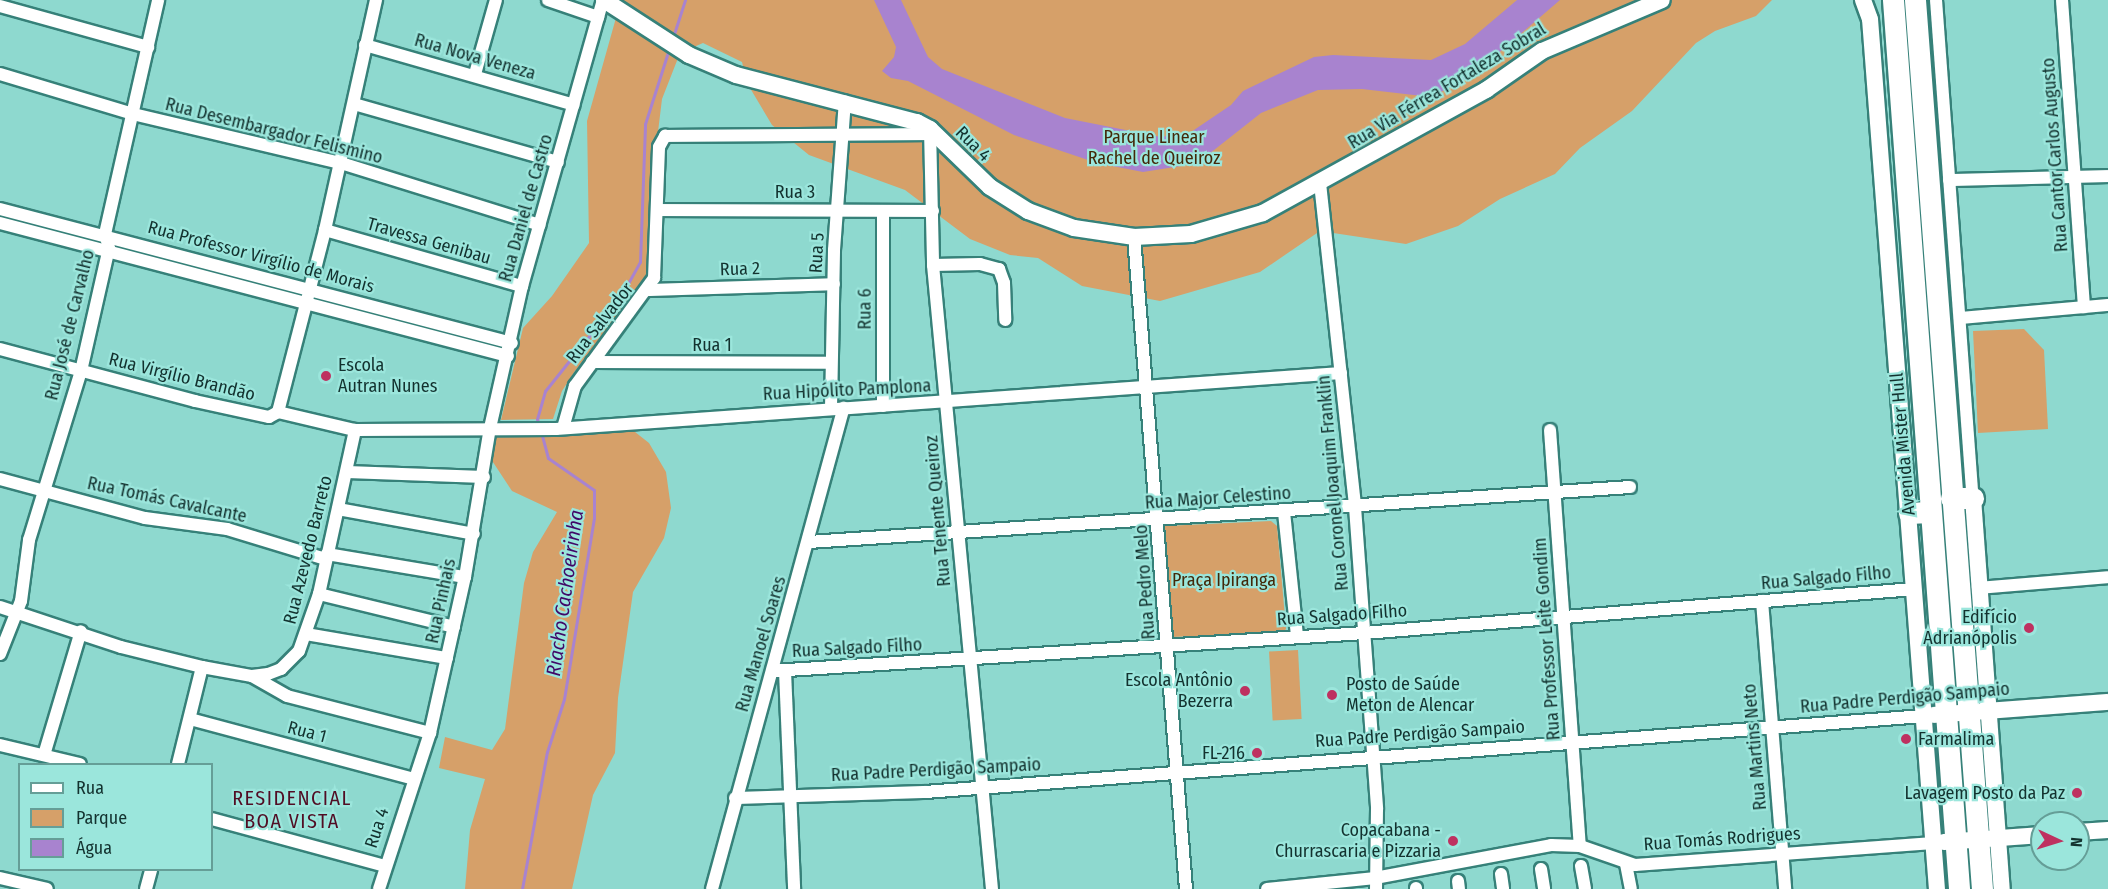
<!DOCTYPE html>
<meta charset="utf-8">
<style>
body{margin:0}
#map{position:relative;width:2108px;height:889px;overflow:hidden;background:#8ed9cf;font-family:"Fira Sans Condensed",sans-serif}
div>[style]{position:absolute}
.green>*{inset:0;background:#d6a069;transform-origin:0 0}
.water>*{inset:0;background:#a883cf}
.stream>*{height:3px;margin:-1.5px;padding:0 1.5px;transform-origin:1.5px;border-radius:1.5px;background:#a883cf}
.roads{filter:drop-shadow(2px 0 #368179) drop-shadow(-2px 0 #368179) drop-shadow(0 2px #368179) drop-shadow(0 -2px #368179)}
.street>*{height:12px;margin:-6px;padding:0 6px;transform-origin:6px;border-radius:6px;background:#fff}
.secondary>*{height:16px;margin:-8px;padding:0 8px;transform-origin:8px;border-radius:8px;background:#fff}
.highway>*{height:21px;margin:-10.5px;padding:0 10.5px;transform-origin:10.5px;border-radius:10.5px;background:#fff}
.dots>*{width:16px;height:16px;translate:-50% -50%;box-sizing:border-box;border:3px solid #9be6dc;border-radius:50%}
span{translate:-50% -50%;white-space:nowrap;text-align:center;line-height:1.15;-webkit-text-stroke:4.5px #9be6dc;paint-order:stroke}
.street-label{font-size:18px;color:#13322f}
.park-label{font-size:18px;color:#432809}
.poi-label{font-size:18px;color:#13322f}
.left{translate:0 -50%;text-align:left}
.right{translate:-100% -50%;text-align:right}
.water-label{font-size:20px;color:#410867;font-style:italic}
.neighbourhood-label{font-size:20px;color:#510d24;letter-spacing:1.5px}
.legend{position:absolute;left:18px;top:763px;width:195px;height:108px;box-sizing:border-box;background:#9be6dc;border:2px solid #659e97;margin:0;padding:8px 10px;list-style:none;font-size:18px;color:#13322f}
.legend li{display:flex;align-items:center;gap:12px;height:30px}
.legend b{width:30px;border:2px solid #659e97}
.north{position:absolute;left:2030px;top:811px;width:60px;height:60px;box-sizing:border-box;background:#9be6dc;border:2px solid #659e97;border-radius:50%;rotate:94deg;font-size:16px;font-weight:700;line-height:24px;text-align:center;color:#13322f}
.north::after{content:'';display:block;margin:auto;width:21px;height:27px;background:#be3160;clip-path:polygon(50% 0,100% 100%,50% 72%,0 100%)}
</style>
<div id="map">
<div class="green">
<i style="clip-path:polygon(621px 0,1772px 0,1756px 16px,1715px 31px,1696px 43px,1632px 111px,1580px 148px,1555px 174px,1500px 199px,1458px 226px,1406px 244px,1320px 231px,1260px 272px,1160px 301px,1082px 286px,1038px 258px,1010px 255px,970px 239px,905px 190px,809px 155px,772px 125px,747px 83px,742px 62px,703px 43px,680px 53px,662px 99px,654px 165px,648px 275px,644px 284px,575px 371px,562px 391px,553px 419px,501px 420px,523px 328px,552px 296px,589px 243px,587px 121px)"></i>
<i style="clip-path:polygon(2024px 329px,2044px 350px,2048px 429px,1978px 433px,1973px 331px)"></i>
<i style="clip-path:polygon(630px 428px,649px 443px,666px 472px,671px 508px,664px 538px,633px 592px,618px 698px,615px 753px,593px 795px,572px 889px,465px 889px,470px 830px,485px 779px,439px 768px,445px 737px,492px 750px,505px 729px,524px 583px,533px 552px,557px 512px,512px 491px,487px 453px,488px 434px)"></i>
<i style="clip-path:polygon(1271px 521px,1277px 526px,1286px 629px,1282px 633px,1171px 637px,1162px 532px,1165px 526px)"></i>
<i style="left:1298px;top:650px;width:69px;height:29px;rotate:87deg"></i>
</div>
<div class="water">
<i style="clip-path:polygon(874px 0,901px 0,928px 57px,942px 69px,1065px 118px,1161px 137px,1191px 132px,1231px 105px,1243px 91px,1314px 57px,1333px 55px,1431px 60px,1465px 44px,1517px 0,1560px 0,1472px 76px,1431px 97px,1362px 89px,1318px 90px,1261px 113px,1209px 154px,1181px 166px,1143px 172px,1097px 163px,1014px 135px,908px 81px,891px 78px,882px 71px,894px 57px,896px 47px)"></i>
</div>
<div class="stream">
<i style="left:673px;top:37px;width:39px;rotate:-72deg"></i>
<i style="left:539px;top:425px;width:6px;rotate:-108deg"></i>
<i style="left:537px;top:419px;width:29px;rotate:-74deg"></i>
<i style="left:545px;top:391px;width:122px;rotate:-51.3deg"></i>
<i style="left:621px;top:296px;width:39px;rotate:-61deg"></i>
<i style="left:640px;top:262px;width:138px;rotate:-87.9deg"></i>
<i style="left:645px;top:124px;width:79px;rotate:-72.3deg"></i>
<i style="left:522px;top:889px;width:139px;rotate:-79.7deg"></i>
<i style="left:547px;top:752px;width:56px;rotate:-72.2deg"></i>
<i style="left:564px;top:699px;width:183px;rotate:-80.6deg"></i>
<i style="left:594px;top:518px;width:28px;rotate:-90deg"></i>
<i style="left:594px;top:490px;width:56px;rotate:-145.2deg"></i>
<i style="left:548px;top:458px;width:27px;rotate:-105deg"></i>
</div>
<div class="roads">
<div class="street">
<i style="left:548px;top:0;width:53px;rotate:18.8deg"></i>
<i style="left:1936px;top:0;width:499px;rotate:85.8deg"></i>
<i style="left:2062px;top:0;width:308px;rotate:85.9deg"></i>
<i style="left:0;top:6px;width:154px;rotate:15.5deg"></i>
<i style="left:365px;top:45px;width:217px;rotate:16deg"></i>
<i style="left:0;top:74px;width:139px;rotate:16.7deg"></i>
<i style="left:133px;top:114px;width:214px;rotate:13.3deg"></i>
<i style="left:341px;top:163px;width:208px;rotate:17.3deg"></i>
<i style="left:475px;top:74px;width:77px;rotate:-74.2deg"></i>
<i style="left:354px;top:104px;width:212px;rotate:15.9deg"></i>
<i style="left:930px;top:129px;width:136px;rotate:88.7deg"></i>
<i style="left:933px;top:265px;width:627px;rotate:84.6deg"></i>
<i style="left:1949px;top:180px;width:159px;rotate:-1.4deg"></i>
<i style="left:1320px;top:183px;width:326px;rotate:83.8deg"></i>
<i style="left:1355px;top:507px;width:303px;rotate:85.8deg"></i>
<i style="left:1377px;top:809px;width:80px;rotate:90.7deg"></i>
<i style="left:0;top:209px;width:529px;rotate:14.67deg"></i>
<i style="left:657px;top:210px;width:276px;rotate:0.2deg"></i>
<i style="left:0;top:223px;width:525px;rotate:14.67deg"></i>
<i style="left:325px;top:230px;width:205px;rotate:15.9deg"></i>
<i style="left:1134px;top:237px;width:654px;rotate:85.44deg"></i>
<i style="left:933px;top:265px;width:47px;rotate:-1.2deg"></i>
<i style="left:980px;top:264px;width:20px;rotate:15deg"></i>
<i style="left:999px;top:269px;width:15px;rotate:70deg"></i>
<i style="left:1004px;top:283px;width:37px;rotate:88deg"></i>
<i style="left:648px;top:290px;width:186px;rotate:-1.8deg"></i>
<i style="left:1961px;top:318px;width:148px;rotate:-5.1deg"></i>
<i style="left:0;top:349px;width:202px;rotate:14.9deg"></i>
<i style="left:195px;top:401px;width:76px;rotate:12.2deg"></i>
<i style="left:269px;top:417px;width:10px;rotate:-29deg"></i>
<i style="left:278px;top:412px;width:79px;rotate:13.2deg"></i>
<i style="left:355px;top:430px;width:201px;rotate:-0.3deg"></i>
<i style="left:556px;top:429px;width:787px;rotate:-4.08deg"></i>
<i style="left:592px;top:362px;width:239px;rotate:0.2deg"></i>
<i style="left:883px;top:406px;width:195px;rotate:-90deg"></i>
<i style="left:831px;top:408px;width:158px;rotate:-88.9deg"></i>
<i style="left:834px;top:250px;width:149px;rotate:-85.8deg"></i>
<i style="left:278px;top:412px;width:188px;rotate:-75.5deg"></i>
<i style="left:325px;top:230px;width:236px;rotate:-77.5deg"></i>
<i style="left:563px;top:428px;width:44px;rotate:-74.1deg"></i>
<i style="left:575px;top:386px;width:134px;rotate:-53.8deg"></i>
<i style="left:654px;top:278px;width:131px;rotate:-87.8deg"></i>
<i style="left:659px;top:147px;width:13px;rotate:-61deg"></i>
<i style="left:665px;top:136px;width:266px;rotate:-0.4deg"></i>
<i style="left:1550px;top:430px;width:417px;rotate:85.9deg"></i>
<i style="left:347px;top:472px;width:137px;rotate:2.1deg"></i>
<i style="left:0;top:479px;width:150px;rotate:15.1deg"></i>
<i style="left:145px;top:518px;width:83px;rotate:7.6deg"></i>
<i style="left:227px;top:529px;width:103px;rotate:16.9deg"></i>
<i style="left:338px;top:509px;width:138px;rotate:10.4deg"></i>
<i style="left:1284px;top:512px;width:125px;rotate:84deg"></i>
<i style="left:809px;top:542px;width:823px;rotate:-3.83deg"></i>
<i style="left:327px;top:554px;width:140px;rotate:9.5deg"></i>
<i style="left:1978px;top:588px;width:130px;rotate:-4.8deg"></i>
<i style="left:319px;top:594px;width:139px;rotate:13.7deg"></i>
<i style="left:1762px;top:601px;width:289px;rotate:85.4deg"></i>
<i style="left:0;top:607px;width:127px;rotate:18.3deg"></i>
<i style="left:121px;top:647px;width:83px;rotate:13.9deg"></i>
<i style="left:306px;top:634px;width:143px;rotate:9.7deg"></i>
<i style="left:0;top:654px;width:57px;rotate:-68.4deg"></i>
<i style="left:21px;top:601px;width:62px;rotate:-82.5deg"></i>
<i style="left:29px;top:540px;width:177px;rotate:-72.9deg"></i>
<i style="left:81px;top:371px;width:126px;rotate:-77.2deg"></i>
<i style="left:109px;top:248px;width:15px;rotate:-106deg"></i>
<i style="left:105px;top:234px;width:240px;rotate:-77.2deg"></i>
<i style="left:772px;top:671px;width:593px;rotate:-3.67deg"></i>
<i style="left:1364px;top:633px;width:552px;rotate:-4.57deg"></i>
<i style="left:785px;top:671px;width:218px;rotate:87.6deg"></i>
<i style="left:252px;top:676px;width:40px;rotate:29.7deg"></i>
<i style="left:287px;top:696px;width:148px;rotate:14.5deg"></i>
<i style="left:190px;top:719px;width:232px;rotate:15deg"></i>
<i style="left:0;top:745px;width:82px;rotate:13.4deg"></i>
<i style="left:44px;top:755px;width:129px;rotate:-73.4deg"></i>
<i style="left:178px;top:764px;width:100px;rotate:-76.1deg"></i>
<i style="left:202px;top:667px;width:51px;rotate:10.2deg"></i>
<i style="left:252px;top:676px;width:16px;rotate:-7deg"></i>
<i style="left:268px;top:674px;width:14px;rotate:-21deg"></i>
<i style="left:281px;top:669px;width:25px;rotate:-45deg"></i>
<i style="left:299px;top:651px;width:60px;rotate:-70.7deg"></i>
<i style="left:319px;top:594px;width:168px;rotate:-77.6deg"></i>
<i style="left:735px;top:798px;width:190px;rotate:-1.8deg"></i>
<i style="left:925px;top:792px;width:1002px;rotate:-4.35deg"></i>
<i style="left:212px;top:819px;width:179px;rotate:15.2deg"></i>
<i style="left:1626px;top:864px;width:25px;rotate:79deg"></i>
<i style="left:1581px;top:866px;width:23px;rotate:80deg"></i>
<i style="left:1541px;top:869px;width:20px;rotate:81deg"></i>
<i style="left:1501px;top:874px;width:15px;rotate:82deg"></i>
<i style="left:0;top:878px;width:48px;rotate:13.2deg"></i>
<i style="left:1458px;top:881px;width:8px;rotate:83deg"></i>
<i style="left:1416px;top:888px;width:1px;rotate:90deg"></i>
<i style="left:146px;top:889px;width:20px;rotate:-75deg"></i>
<i style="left:379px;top:889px;width:164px;rotate:-71.9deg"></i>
<i style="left:430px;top:733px;width:160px;rotate:-77.4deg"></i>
<i style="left:465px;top:577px;width:151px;rotate:-80.5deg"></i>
<i style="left:490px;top:428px;width:146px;rotate:-77.3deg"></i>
<i style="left:522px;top:286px;width:297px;rotate:-74.2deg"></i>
<i style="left:712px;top:889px;width:499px;rotate:-74.7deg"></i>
<i style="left:1267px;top:889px;width:109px;rotate:-5.8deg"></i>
<i style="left:1375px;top:878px;width:179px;rotate:-10.6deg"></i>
<i style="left:1551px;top:845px;width:29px;rotate:2deg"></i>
<i style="left:1580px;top:846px;width:58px;rotate:19.1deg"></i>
<i style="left:1635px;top:865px;width:299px;rotate:-4.2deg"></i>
</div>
<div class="secondary">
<i style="left:604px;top:0;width:101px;rotate:32.9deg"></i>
<i style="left:689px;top:55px;width:51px;rotate:23.1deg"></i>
<i style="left:736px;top:75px;width:187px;rotate:14.6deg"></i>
<i style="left:917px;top:122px;width:15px;rotate:28deg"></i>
<i style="left:930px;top:129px;width:83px;rotate:44deg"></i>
<i style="left:990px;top:187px;width:45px;rotate:32.3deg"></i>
<i style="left:1028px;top:211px;width:49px;rotate:20.3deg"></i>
<i style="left:1074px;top:228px;width:61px;rotate:8.5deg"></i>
<i style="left:1134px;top:237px;width:57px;rotate:-3deg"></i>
<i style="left:1191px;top:234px;width:75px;rotate:-16.3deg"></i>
<i style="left:1263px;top:213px;width:255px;rotate:-28.9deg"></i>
<i style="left:1486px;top:90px;width:68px;rotate:-34.9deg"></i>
<i style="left:1542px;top:51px;width:130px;rotate:-23deg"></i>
<i style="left:1863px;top:0;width:20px;rotate:70deg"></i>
<i style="left:1870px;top:19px;width:873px;rotate:85.6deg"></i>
<i style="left:1973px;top:498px;width:392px;rotate:85.8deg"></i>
<i style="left:1934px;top:715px;width:174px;rotate:-4.3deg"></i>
<i style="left:2078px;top:832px;width:30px;rotate:-4deg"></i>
<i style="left:1944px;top:842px;width:98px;rotate:-4.1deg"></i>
</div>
<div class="highway">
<i style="left:1893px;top:0;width:891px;rotate:85.75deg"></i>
<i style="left:1915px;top:0;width:892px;rotate:85.69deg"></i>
<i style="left:1951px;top:498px;width:22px"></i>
<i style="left:1909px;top:513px;width:20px;rotate:-3deg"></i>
</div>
</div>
<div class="dots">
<i style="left:326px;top:376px;background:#be3160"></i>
<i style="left:2029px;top:628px;background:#be3160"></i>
<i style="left:1245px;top:691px;background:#be3160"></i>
<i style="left:1332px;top:695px;background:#be3160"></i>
<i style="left:1906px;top:739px;background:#be3160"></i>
<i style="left:1257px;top:753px;background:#be3160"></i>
<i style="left:2077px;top:793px;background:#be3160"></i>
<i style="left:1453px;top:841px;background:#be3160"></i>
</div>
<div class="street-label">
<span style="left:475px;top:57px;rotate:16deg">Rua Nova Veneza</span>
<span style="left:1447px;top:86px;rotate:-31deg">Rua Via Férrea Fortaleza Sobral</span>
<span style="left:274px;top:131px;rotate:14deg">Rua Desembargador Felismino</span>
<span style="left:973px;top:144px;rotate:45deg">Rua 4</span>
<span style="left:2055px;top:155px;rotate:-94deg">Rua Cantor Carlos Augusto</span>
<span style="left:795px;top:192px">Rua 3</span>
<span style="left:526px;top:208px;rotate:-74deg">Rua Daniel de Castro</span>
<span style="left:429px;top:241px;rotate:16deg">Travessa Genibau</span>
<span style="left:817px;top:253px;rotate:-87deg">Rua 5</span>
<span style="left:261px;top:257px;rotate:15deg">Rua Professor Virgílio de Morais</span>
<span style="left:740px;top:269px;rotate:-2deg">Rua 2</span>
<span style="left:865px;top:309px;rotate:-90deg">Rua 6</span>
<span style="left:600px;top:323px;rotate:-52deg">Rua Salvador</span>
<span style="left:70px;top:325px;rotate:-76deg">Rua José de Carvalho</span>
<span style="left:712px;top:345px">Rua 1</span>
<span style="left:182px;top:377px;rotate:14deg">Rua Virgílio Brandão</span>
<span style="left:847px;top:390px;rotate:-3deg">Rua Hipólito Pamplona</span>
<span style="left:1903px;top:444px;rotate:-95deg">Avenida Mister Hull</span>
<span style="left:1333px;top:483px;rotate:-95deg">Rua Coronel Joaquim Franklin</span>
<span style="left:1218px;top:498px;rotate:-4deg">Rua Major Celestino</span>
<span style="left:167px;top:500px;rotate:12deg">Rua Tomás Cavalcante</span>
<span style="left:938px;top:511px;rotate:-95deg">Rua Tenente Queiroz</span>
<span style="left:308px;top:550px;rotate:-76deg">Rua Azevedo Barreto</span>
<span style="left:1826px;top:578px;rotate:-5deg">Rua Salgado Filho</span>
<span style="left:1145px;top:582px;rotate:-94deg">Rua Pedro Melo</span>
<span style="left:441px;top:601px;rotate:-78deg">Rua Pinhais</span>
<span style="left:1342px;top:615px;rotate:-4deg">Rua Salgado Filho</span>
<span style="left:1547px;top:639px;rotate:-94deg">Rua Professor Leite Gondim</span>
<span style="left:761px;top:644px;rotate:-74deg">Rua Manoel Soares</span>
<span style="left:857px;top:648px;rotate:-3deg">Rua Salgado Filho</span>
<span style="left:1905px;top:698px;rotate:-5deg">Rua Padre Perdigão Sampaio</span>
<span style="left:307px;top:732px;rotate:15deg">Rua 1</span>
<span style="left:1420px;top:734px;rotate:-4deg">Rua Padre Perdigão Sampaio</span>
<span style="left:1755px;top:747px;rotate:-95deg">Rua Martins Neto</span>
<span style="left:936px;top:770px;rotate:-3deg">Rua Padre Perdigão Sampaio</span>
<span style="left:377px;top:828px;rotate:-72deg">Rua 4</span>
<span style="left:1722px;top:839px;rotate:-4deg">Rua Tomás Rodrigues</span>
</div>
<div class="park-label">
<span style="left:1154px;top:148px">Parque Linear<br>Rachel de Queiroz</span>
<span style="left:1224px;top:580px">Praça Ipiranga</span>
</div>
<div class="poi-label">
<span class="left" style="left:338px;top:376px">Escola<br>Autran Nunes</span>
<span class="right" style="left:2017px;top:628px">Edifício<br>Adrianópolis</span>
<span class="right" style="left:1233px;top:691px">Escola Antônio<br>Bezerra</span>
<span class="left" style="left:1346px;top:695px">Posto de Saúde<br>Meton de Alencar</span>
<span class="left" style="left:1918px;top:739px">Farmalima</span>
<span class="right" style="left:1245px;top:753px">FL-216</span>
<span class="right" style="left:2065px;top:793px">Lavagem Posto da Paz</span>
<span class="right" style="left:1441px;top:841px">Copacabana -<br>Churrascaria e Pizzaria</span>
</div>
<div class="water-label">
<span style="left:565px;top:593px;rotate:-82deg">Riacho Cachoeirinha</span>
</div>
<div class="neighbourhood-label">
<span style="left:292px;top:810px">RESIDENCIAL<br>BOA VISTA</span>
</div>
<ul class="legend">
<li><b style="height:8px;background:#fff"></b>Rua</li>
<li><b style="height:16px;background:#d6a069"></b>Parque</li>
<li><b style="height:16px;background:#a883cf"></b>Água</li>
</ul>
<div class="north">N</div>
</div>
